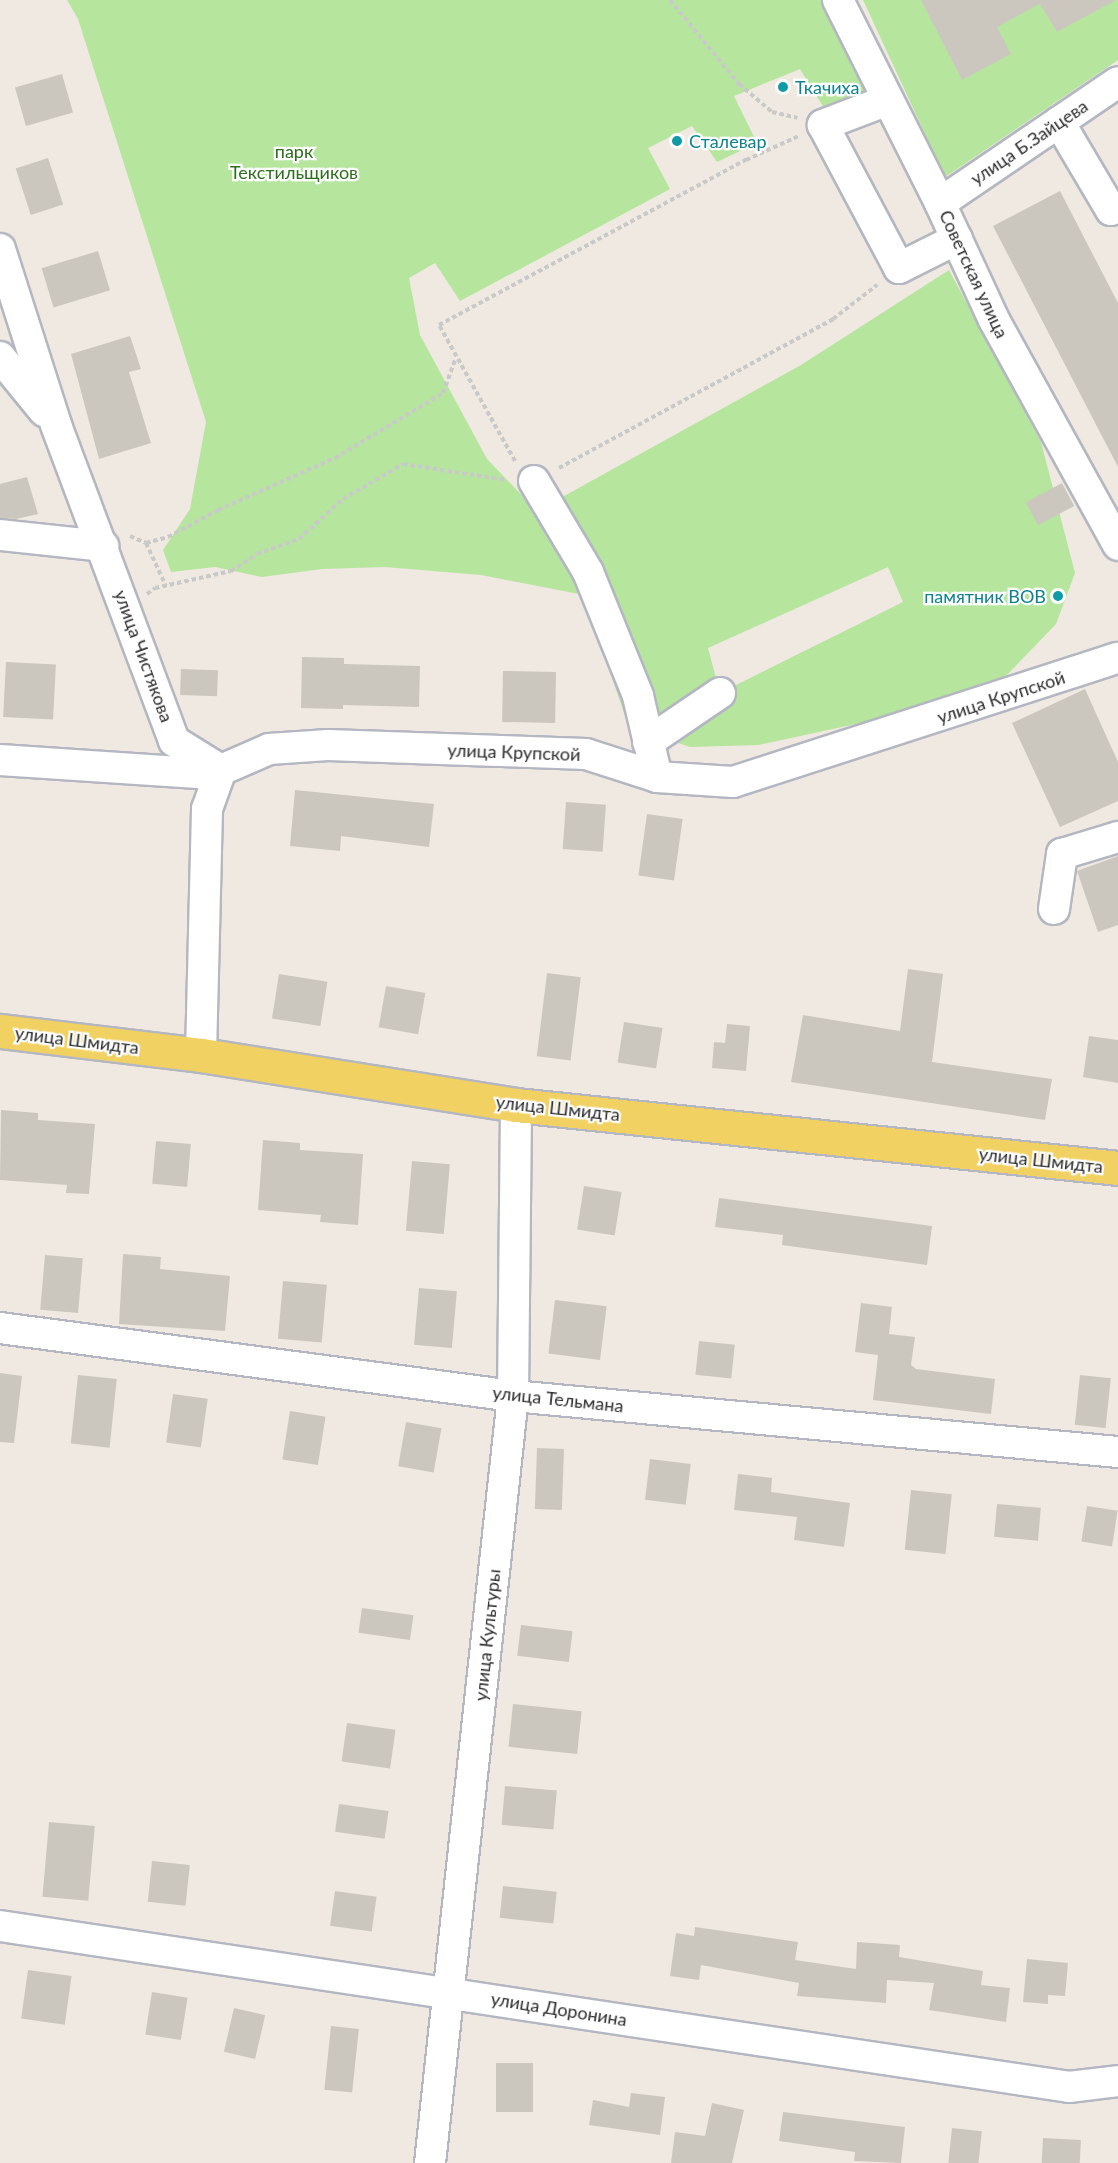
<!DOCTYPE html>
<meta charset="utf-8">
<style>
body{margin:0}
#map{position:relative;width:1118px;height:2163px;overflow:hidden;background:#efe9e1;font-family:Lato,sans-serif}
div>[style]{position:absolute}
.green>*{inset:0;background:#b6e59e}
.building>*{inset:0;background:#cbc7bf;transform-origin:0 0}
.path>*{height:4px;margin-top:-2px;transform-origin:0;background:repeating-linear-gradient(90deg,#c9c9c9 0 4.5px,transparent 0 7.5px)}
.roads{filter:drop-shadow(2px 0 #b4b7c1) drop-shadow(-2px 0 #b4b7c1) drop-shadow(0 2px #b4b7c1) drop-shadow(0 -2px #b4b7c1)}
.minor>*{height:30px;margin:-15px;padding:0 15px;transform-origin:15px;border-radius:15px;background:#fff}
.major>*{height:33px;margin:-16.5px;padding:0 16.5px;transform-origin:16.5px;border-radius:16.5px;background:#f2d163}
.dots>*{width:16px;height:16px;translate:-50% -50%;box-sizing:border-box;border:3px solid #fff;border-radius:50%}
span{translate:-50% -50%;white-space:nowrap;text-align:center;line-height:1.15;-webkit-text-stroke:4.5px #fff;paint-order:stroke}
.culture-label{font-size:18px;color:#0d838f}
.left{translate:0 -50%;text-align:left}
.right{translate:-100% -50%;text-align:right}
.street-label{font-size:18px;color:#2e2e2e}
.park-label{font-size:18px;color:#2c6e1b}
</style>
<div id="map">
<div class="green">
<i style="clip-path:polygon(evenodd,67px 0,827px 0,872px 92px,827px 113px,800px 69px,734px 96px,757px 143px,717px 162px,692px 126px,648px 148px,670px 189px,460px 301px,435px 263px,409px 278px,420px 335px,487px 459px,537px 511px,801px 365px,949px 270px,1041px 442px,1075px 573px,1056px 624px,1004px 678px,879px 719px,758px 745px,690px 747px,628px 725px,584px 595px,481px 575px,385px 567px,322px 569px,262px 577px,215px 567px,171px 572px,163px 550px,190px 509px,206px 422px,78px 19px,67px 0,888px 567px,903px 602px,720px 693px,708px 648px,888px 567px)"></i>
<i style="clip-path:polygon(863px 0,1118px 0,1118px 60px,945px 177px)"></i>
</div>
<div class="building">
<i style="clip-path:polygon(921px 0,1116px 0,1057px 32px,1040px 4px,997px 27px,1011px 54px,962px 80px)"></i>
<i style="left:62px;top:74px;width:40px;height:49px;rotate:74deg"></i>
<i style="left:48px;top:158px;width:49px;height:34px;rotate:72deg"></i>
<i style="clip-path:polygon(1060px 191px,1118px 303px,1118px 467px,993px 226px)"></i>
<i style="left:98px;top:251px;width:41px;height:59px;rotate:73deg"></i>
<i style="clip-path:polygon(130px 336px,141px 369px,129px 372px,151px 443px,99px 459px,71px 354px)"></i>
<i style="clip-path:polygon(27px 477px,38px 514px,16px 519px,0 518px,0 484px)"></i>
<i style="left:1062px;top:483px;width:26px;height:41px;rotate:62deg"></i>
<i style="clip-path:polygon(302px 657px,344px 658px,344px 664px,420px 666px,419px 707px,343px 705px,343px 709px,301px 708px)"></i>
<i style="left:6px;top:662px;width:50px;height:55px;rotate:3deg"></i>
<i style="left:181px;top:669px;width:37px;height:26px;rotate:2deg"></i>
<i style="left:503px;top:671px;width:53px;height:51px;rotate:1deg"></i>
<i style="clip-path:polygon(1085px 689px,1118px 762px,1118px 801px,1060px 827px,1012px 723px)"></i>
<i style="clip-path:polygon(295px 790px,434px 804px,429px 847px,341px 836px,340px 851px,290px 846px)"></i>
<i style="left:566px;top:802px;width:40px;height:47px;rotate:4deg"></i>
<i style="left:647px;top:814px;width:36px;height:62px;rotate:8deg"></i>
<i style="clip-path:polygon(1118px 856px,1118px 925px,1098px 932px,1077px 871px)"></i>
<i style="clip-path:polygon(908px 969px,943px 974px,932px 1062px,1052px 1079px,1045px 1120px,791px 1082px,803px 1015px,900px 1031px)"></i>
<i style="left:547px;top:973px;width:34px;height:84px;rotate:7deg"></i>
<i style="left:279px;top:974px;width:49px;height:45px;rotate:9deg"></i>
<i style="left:386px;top:986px;width:40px;height:42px;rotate:10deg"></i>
<i style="left:624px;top:1022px;width:39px;height:41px;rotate:9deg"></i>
<i style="clip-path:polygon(727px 1024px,750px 1026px,746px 1071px,712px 1068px,714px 1042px,725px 1043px)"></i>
<i style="clip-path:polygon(1089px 1036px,1118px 1040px,1118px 1083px,1083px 1077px)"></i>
<i style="clip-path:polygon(1px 1110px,38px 1113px,38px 1120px,95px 1124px,89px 1194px,66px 1193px,67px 1185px,0 1180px)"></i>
<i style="clip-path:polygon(263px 1140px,300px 1143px,300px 1150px,363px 1154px,358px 1225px,320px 1222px,321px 1215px,258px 1210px)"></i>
<i style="left:156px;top:1141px;width:35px;height:43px;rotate:5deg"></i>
<i style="left:412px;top:1161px;width:38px;height:70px;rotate:5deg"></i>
<i style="left:584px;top:1186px;width:38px;height:44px;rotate:9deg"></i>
<i style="clip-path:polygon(719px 1198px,932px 1226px,927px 1265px,782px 1245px,783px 1235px,715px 1227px)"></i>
<i style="clip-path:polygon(123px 1254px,161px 1257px,160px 1269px,230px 1276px,225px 1331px,119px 1324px)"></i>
<i style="left:45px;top:1255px;width:38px;height:55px;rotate:5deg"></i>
<i style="left:283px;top:1281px;width:44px;height:58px;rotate:5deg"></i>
<i style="left:419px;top:1288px;width:38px;height:57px;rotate:5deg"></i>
<i style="left:555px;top:1300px;width:52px;height:54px;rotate:7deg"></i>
<i style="clip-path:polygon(861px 1303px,892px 1307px,889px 1334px,915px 1337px,911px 1365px,916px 1369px,995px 1379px,991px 1414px,873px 1400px,878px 1355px,855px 1352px)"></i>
<i style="left:699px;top:1341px;width:36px;height:34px;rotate:6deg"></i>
<i style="clip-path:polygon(0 1373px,22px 1376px,14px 1443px,0 1442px)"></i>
<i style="left:78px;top:1375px;width:39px;height:69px;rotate:6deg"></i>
<i style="left:1080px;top:1375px;width:31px;height:50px;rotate:6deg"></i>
<i style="left:173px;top:1394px;width:35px;height:49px;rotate:8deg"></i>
<i style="left:290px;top:1411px;width:36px;height:49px;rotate:9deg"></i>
<i style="left:406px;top:1422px;width:36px;height:45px;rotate:10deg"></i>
<i style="left:537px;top:1448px;width:27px;height:61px;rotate:2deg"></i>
<i style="left:650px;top:1459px;width:41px;height:41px;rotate:7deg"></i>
<i style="clip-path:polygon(738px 1474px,772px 1478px,771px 1492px,850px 1503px,844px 1547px,794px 1540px,797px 1517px,734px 1510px)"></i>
<i style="left:911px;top:1490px;width:41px;height:60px;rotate:6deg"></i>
<i style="left:997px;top:1504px;width:44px;height:33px;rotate:5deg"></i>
<i style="left:1087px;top:1506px;width:31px;height:36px;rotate:9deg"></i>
<i style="left:362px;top:1608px;width:52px;height:25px;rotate:8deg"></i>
<i style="left:521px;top:1625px;width:52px;height:31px;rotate:7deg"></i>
<i style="left:513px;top:1704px;width:69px;height:43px;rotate:6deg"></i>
<i style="left:347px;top:1723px;width:49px;height:39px;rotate:8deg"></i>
<i style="left:505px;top:1786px;width:52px;height:39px;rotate:5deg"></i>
<i style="left:339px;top:1804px;width:50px;height:28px;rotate:8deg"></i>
<i style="left:49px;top:1822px;width:46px;height:75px;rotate:5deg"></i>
<i style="left:152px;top:1861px;width:38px;height:41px;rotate:6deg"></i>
<i style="left:503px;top:1886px;width:54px;height:32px;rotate:6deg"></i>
<i style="left:335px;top:1891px;width:42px;height:35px;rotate:8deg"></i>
<i style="clip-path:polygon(695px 1927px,798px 1942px,795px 1960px,856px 1969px,857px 1942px,900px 1945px,899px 1957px,983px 1971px,981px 1985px,1010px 1988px,1006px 2022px,929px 2010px,934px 1983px,887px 1980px,886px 2003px,797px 1996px,799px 1983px,701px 1965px,699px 1980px,670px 1976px,676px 1933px,694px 1936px)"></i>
<i style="clip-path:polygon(1027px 1959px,1068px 1963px,1065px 1996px,1048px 1995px,1048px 2004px,1023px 2002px)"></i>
<i style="left:28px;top:1970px;width:44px;height:49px;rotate:8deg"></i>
<i style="left:152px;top:1992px;width:36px;height:43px;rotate:9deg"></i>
<i style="left:234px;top:2008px;width:32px;height:45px;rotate:13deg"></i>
<i style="left:331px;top:2026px;width:28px;height:64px;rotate:6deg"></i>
<i style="left:496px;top:2063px;width:37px;height:49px"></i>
<i style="clip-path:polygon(631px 2093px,665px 2097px,660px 2135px,589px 2125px,593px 2100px,629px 2107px)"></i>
<i style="clip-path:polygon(712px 2103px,744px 2110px,732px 2163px,671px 2163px,675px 2132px,705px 2136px)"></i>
<i style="clip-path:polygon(783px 2112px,905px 2127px,901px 2163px,854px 2161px,855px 2152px,779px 2141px)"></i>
<i style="left:952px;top:2128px;width:30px;height:35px;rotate:6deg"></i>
<i style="left:1043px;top:2138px;width:38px;height:25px;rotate:3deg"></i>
</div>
<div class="path">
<i style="left:670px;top:0;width:109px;rotate:50.6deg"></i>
<i style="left:739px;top:84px;width:43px;rotate:40.3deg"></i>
<i style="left:772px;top:112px;width:26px;rotate:13deg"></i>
<i style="left:515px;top:461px;width:156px;rotate:-119.2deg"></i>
<i style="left:439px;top:325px;width:349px;rotate:-28.3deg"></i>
<i style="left:746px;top:160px;width:58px;rotate:-24.4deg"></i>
<i style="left:559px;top:468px;width:312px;rotate:-28.5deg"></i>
<i style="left:833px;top:319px;width:56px;rotate:-37.7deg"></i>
<i style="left:130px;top:536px;width:17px;rotate:24deg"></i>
<i style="left:146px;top:543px;width:23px;rotate:-15deg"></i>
<i style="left:168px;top:537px;width:57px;rotate:-28.4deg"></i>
<i style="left:218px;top:510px;width:128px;rotate:-24deg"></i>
<i style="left:335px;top:458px;width:126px;rotate:-31deg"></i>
<i style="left:443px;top:393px;width:37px;rotate:-70deg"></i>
<i style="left:146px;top:543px;width:47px;rotate:65.1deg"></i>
<i style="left:147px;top:594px;width:10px;rotate:-37deg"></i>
<i style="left:155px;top:588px;width:78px;rotate:-12.6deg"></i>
<i style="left:231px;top:571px;width:31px;rotate:-33deg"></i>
<i style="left:257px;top:554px;width:45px;rotate:-19.7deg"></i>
<i style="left:299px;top:539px;width:59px;rotate:-42.3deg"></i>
<i style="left:343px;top:499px;width:69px;rotate:-30.3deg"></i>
<i style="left:403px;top:464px;width:104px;rotate:8.8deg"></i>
</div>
<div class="roads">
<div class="minor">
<i style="left:838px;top:0;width:227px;rotate:63.3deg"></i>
<i style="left:940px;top:203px;width:129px;rotate:65.2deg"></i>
<i style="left:994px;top:320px;width:257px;rotate:61.1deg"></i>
<i style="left:888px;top:100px;width:70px;rotate:159deg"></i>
<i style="left:823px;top:125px;width:162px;rotate:62deg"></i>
<i style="left:899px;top:268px;width:65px;rotate:-26.6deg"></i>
<i style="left:1059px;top:122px;width:102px;rotate:59.4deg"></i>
<i style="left:1111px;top:210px;width:8px;rotate:-23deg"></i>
<i style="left:940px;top:203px;width:215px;rotate:-34.2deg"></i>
<i style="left:0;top:249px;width:185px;rotate:72.3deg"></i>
<i style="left:56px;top:425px;width:337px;rotate:69.5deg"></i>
<i style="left:174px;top:741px;width:55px;rotate:31.7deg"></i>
<i style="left:0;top:357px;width:70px;rotate:50.8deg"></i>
<i style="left:534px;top:481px;width:106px;rotate:59.3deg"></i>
<i style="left:588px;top:572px;width:134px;rotate:68deg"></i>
<i style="left:638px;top:696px;width:83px;rotate:76.8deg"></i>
<i style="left:0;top:535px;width:104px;rotate:6.1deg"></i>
<i style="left:648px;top:742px;width:87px;rotate:-34.2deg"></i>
<i style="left:0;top:760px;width:198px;rotate:3.8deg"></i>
<i style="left:198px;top:773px;width:23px;rotate:-7deg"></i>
<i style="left:221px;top:770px;width:52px;rotate:-23.6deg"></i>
<i style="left:269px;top:749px;width:59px;rotate:-3.9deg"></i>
<i style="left:328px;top:745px;width:258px;rotate:2deg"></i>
<i style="left:586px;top:754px;width:75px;rotate:17.9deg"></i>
<i style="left:657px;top:777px;width:76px;rotate:3.8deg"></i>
<i style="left:733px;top:782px;width:404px;rotate:-17.9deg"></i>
<i style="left:1054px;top:909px;width:56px;rotate:-81.7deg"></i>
<i style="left:1062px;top:854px;width:59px;rotate:-16.9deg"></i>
<i style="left:201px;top:1055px;width:246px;rotate:-88.6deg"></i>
<i style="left:207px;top:809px;width:41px;rotate:-70.3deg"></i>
<i style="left:0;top:1328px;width:517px;rotate:7.55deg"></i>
<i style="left:513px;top:1396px;width:608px;rotate:5.29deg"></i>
<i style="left:0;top:1926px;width:1081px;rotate:8.56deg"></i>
<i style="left:1069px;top:2087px;width:49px;rotate:-7deg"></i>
<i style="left:430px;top:2163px;width:771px;rotate:-83.82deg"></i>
<i style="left:513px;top:1396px;width:291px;rotate:-89.4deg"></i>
</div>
<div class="major">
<i style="left:0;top:1031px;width:202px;rotate:6.8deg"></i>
<i style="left:201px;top:1055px;width:319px;rotate:9deg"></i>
<i style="left:516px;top:1105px;width:605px;rotate:5.97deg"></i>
</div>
</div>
<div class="dots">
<i style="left:783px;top:87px;background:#0f9aa8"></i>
<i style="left:677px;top:141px;background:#0f9aa8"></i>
<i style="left:1058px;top:596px;background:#0f9aa8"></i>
</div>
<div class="culture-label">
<span class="left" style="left:795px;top:87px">Ткачиха</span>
<span class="left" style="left:689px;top:141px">Сталевар</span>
<span class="right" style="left:1046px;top:596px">памятник ВОВ</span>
</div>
<div class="street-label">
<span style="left:1029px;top:142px;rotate:-34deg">улица Б.Зайцева</span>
<span style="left:974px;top:274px;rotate:65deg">Советская улица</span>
<span style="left:144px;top:656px;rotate:70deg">улица Чистякова</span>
<span style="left:1001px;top:697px;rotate:-18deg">улица Крупской</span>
<span style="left:514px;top:752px;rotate:2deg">улица Крупской</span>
<span style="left:77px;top:1040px;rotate:7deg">улица Шмидта</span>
<span style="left:558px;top:1108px;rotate:6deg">улица Шмидта</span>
<span style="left:1041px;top:1160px;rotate:6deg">улица Шмидта</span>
<span style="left:558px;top:1399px;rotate:6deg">улица Тельмана</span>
<span style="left:487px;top:1635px;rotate:-84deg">улица Культуры</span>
<span style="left:559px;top:2009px;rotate:9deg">улица Доронина</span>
</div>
<div class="park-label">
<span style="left:294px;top:162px">парк<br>Текстильщиков</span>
</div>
</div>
